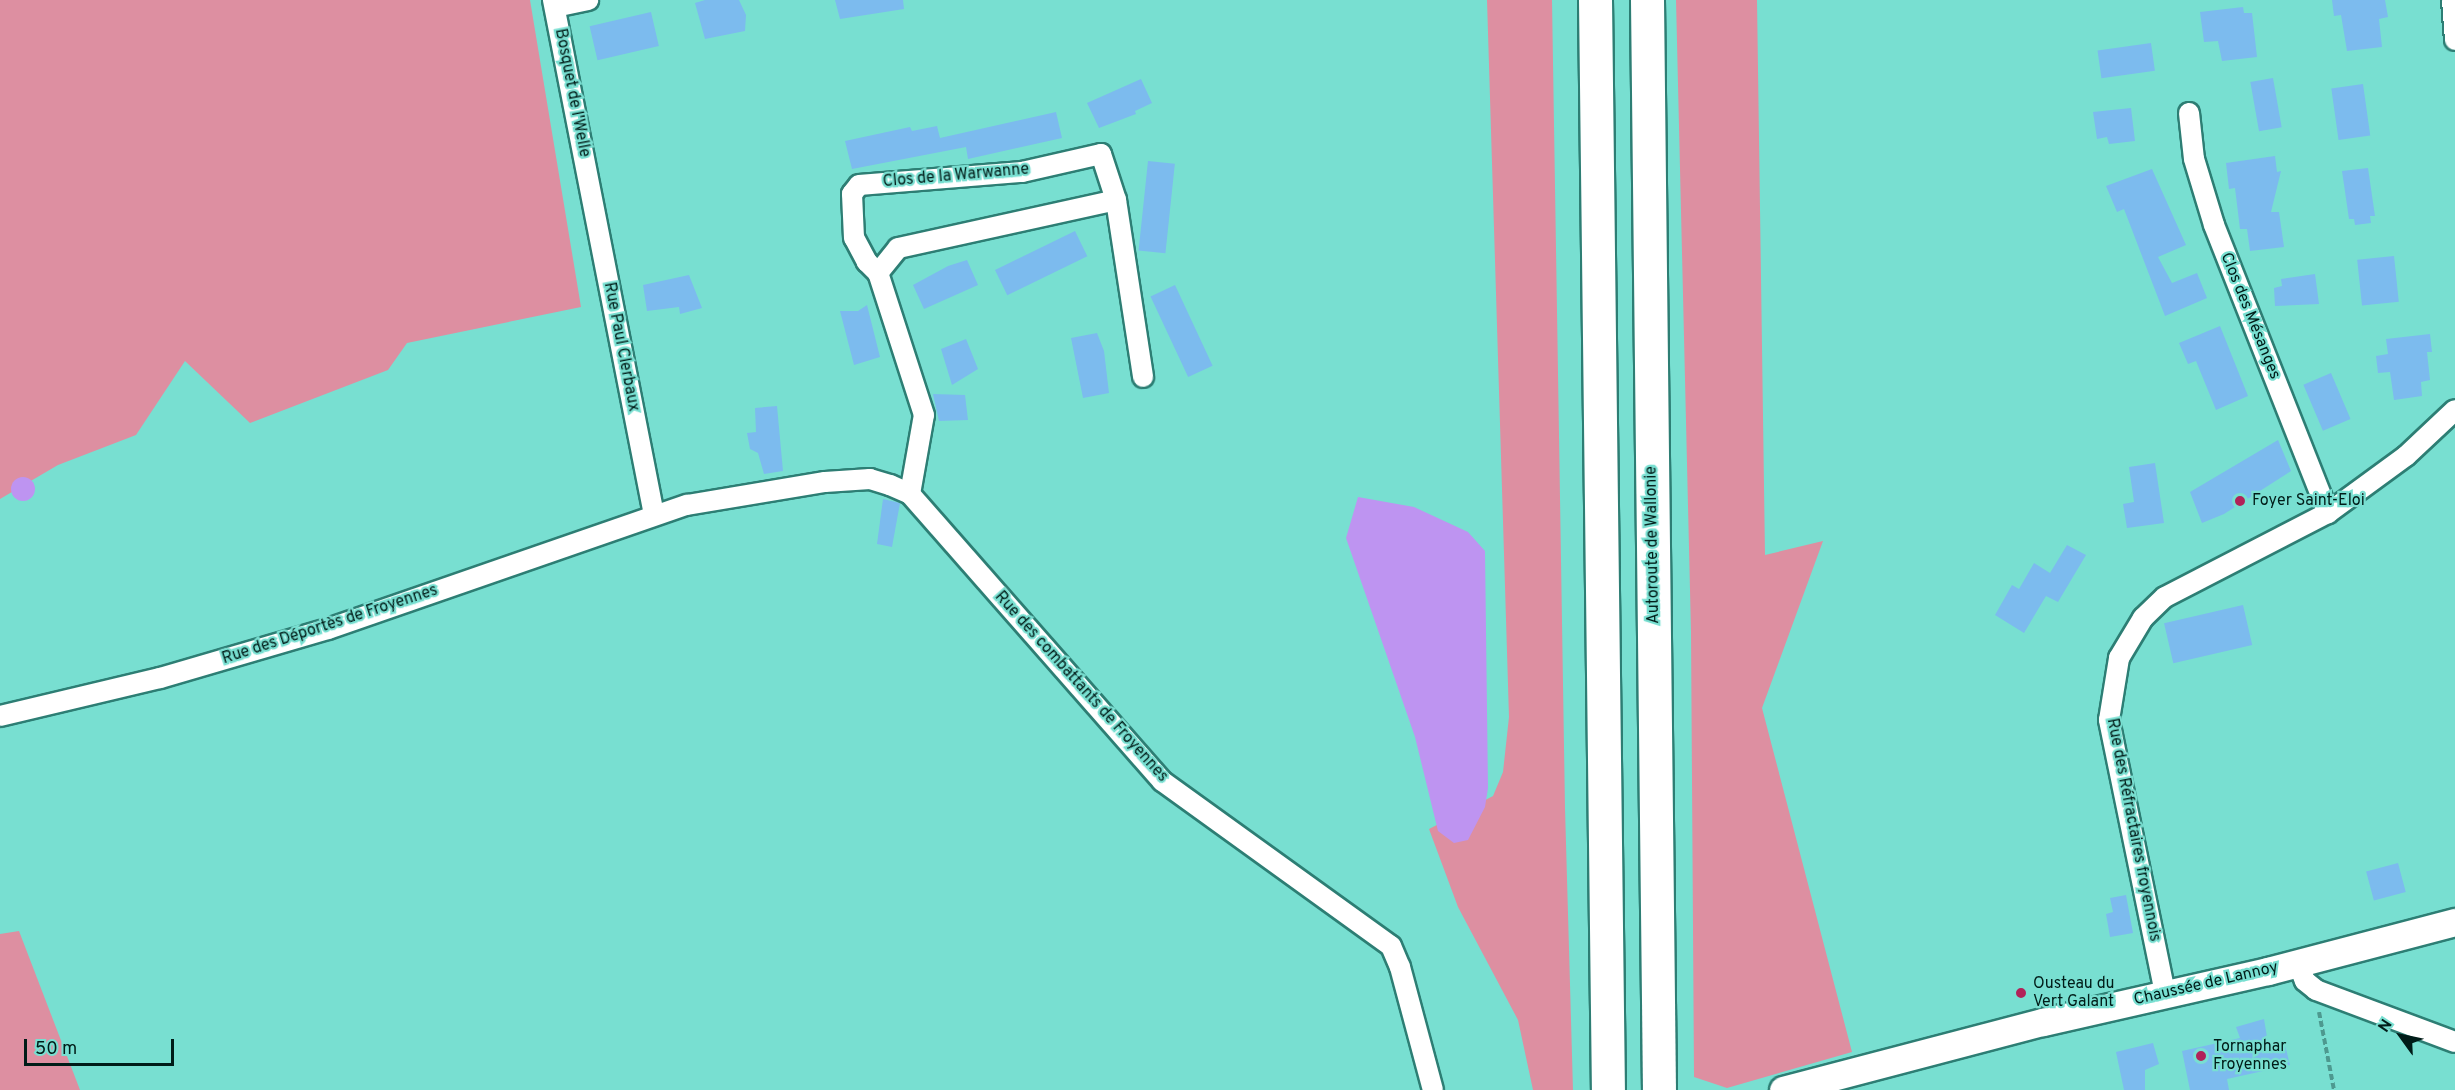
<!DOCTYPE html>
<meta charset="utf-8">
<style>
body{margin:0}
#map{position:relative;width:2455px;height:1090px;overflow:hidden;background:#78dfd1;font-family:Overpass,sans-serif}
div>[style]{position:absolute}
.green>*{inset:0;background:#dd8fa1}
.water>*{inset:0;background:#be94f1}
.round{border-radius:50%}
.building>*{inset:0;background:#7cbbee;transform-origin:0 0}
.path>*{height:4px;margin-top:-2px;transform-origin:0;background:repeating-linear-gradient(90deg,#4d998f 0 6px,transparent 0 9px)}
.roads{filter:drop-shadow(2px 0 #2d7e74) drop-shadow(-2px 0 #2d7e74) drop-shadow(0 2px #2d7e74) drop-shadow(0 -2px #2d7e74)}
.minor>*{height:20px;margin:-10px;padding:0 10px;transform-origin:10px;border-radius:10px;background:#fff}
.secondary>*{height:27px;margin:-13.5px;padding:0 13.5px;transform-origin:13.5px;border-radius:13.5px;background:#fff}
.motorway>*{height:33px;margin:-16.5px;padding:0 16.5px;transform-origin:16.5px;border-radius:16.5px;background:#fff}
.dots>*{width:16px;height:16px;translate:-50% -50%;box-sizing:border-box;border:3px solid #78dfd1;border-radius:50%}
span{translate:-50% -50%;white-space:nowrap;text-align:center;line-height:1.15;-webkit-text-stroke:4.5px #78dfd1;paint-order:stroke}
.street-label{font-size:16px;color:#001c18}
.poi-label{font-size:16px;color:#001c18}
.left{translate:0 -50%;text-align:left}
.north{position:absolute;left:2371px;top:1006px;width:60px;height:60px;-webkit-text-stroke:4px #78dfd1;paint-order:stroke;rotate:303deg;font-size:16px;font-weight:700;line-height:24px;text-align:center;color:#001c18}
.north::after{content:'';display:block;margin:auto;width:21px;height:27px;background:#001c18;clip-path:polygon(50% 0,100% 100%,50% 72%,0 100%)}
.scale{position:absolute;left:24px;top:1039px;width:150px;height:27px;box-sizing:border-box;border:3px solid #001c18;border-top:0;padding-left:8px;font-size:18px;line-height:21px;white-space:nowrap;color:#001c18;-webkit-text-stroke:4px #78dfd1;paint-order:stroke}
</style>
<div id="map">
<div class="green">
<i style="clip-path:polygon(0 0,530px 0,581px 307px,407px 343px,388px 370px,250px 423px,185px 361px,136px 435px,58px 465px,0 499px)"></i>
<i style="clip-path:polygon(1487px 0,1552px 0,1565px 808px,1573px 1090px,1533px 1090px,1518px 1020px,1458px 907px,1429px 829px,1493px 796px,1503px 772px,1509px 717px)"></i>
<i style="clip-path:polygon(1676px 0,1757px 0,1765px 555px,1823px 541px,1762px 708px,1852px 1052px,1727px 1088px,1694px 1077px,1691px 632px)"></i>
<i style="clip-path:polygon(19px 931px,80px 1090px,0 1090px,0 934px)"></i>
</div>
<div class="water">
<i class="round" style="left:11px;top:477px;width:24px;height:24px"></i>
<i style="clip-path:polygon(1358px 497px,1414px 507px,1468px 532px,1485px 551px,1488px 788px,1485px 807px,1468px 840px,1454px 843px,1438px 831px,1415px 737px,1346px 538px)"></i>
</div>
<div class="building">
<i style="clip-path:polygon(705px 0,739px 0,746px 15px,745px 31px,705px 39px,695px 3px)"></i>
<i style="clip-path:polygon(835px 0,903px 0,904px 9px,840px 19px)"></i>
<i style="clip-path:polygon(2332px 0,2385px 0,2388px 17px,2379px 19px,2382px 47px,2347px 51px,2341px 15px,2334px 16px)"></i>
<i style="clip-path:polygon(2243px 7px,2244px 13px,2252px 13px,2257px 57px,2222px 61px,2218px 41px,2204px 42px,2200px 12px)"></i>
<i style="left:651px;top:12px;width:35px;height:63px;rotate:77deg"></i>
<i style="left:2151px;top:43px;width:28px;height:54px;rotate:82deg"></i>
<i style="left:2273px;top:78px;width:50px;height:23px;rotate:80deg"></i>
<i style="clip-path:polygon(1141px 79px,1152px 103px,1135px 111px,1136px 114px,1099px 128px,1087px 103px)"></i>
<i style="left:2363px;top:84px;width:52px;height:32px;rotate:82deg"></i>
<i style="clip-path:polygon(2131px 108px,2135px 141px,2109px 144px,2107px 137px,2097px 139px,2093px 112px)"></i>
<i style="clip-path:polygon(1056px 112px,1062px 138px,968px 159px,966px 147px,852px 169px,845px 141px,910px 127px,912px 131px,937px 126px,940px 138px)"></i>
<i style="clip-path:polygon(2275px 156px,2277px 172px,2281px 171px,2271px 212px,2279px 212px,2284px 247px,2250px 251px,2247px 229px,2240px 229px,2235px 188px,2229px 189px,2226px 163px)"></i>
<i style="left:1148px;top:161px;width:27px;height:90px;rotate:6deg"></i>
<i style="clip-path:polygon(2368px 168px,2375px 216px,2370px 216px,2371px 223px,2355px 225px,2354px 219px,2349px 219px,2342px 171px)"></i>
<i style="clip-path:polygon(2152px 169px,2186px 245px,2158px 257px,2172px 283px,2197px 273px,2207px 298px,2165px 316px,2124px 209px,2117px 212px,2106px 186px)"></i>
<i style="left:1075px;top:231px;width:28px;height:89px;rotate:64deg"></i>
<i style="left:2394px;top:256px;width:46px;height:37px;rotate:84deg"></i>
<i style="clip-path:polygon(967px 260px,978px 285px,924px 309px,913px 285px,948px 266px)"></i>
<i style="clip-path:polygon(2315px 274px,2319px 304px,2275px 306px,2274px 288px,2282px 286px,2281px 279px)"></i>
<i style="clip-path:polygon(689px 275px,702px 308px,680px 314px,679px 307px,647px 311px,643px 285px)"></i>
<i style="left:1175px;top:285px;width:89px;height:27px;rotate:65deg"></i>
<i style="clip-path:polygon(867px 305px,880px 357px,854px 365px,840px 311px,858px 311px)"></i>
<i style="clip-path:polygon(2220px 326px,2248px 396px,2216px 410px,2196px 361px,2188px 364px,2179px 343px)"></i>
<i style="clip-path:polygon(1097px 333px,1104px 351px,1109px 393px,1083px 398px,1071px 338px)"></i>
<i style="clip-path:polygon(2430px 334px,2432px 352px,2427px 352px,2430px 380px,2421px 382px,2422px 396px,2394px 400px,2390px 372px,2378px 373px,2376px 356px,2388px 354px,2386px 339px)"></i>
<i style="clip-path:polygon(966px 339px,978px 369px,952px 385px,941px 349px)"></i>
<i style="left:2331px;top:373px;width:50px;height:30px;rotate:67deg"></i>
<i style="clip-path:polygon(933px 394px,965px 395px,968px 420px,939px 421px)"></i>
<i style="clip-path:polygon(777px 406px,783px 471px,764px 474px,758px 453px,750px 449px,747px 433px,756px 432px,755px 408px)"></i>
<i style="clip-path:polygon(2278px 440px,2291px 471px,2224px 514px,2202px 523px,2190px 492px)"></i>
<i style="clip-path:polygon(2155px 463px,2164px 523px,2127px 528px,2123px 504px,2134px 502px,2129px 467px)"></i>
<i style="clip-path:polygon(883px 499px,900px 503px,892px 547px,877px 544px)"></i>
<i style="clip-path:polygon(2067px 545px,2086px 555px,2058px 602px,2046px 596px,2024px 633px,1995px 615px,2012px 585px,2019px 589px,2034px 563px,2050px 573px)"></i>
<i style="left:2243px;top:605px;width:41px;height:81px;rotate:77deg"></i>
<i style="left:2398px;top:863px;width:30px;height:33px;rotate:75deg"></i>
<i style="clip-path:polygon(2126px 895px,2133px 933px,2110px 937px,2106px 914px,2113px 912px,2110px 898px)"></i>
<i style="clip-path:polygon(2264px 1019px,2268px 1043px,2284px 1041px,2290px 1065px,2227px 1079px,2229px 1090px,2190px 1090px,2182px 1051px,2240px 1038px,2236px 1027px)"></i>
<i style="clip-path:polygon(2153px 1043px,2159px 1064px,2145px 1070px,2145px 1090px,2124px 1090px,2116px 1052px)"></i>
</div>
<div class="path">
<i style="left:2319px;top:1012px;width:79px;rotate:79.1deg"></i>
</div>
<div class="roads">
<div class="minor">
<i style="left:553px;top:0;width:525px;rotate:78.9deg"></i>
<i style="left:2452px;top:0;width:40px;rotate:85.7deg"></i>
<i style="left:555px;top:7px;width:34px;rotate:-12deg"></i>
<i style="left:2189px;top:113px;width:46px;rotate:83.8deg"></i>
<i style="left:2194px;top:159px;width:69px;rotate:73.1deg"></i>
<i style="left:2214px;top:225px;width:310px;rotate:68.4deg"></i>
<i style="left:878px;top:273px;width:16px;rotate:-135deg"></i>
<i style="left:867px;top:262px;width:27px;rotate:-118deg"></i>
<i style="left:854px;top:238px;width:44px;rotate:-92.6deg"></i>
<i style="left:852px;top:194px;width:11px;rotate:-52deg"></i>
<i style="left:859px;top:185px;width:164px;rotate:-4.6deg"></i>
<i style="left:1022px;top:172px;width:81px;rotate:-12.8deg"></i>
<i style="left:1101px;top:154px;width:48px;rotate:71.9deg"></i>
<i style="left:910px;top:494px;width:80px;rotate:-80deg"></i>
<i style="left:924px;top:415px;width:149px;rotate:-107.9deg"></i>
<i style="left:878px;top:273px;width:32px;rotate:-51deg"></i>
<i style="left:898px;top:248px;width:223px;rotate:-12.4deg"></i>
<i style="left:1116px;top:200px;width:179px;rotate:81.3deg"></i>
<i style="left:0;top:716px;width:164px;rotate:-13.4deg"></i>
<i style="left:160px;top:678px;width:175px;rotate:-16.3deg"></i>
<i style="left:328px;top:629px;width:380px;rotate:-19.1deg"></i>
<i style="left:687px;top:505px;width:140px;rotate:-9.5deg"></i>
<i style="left:825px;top:482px;width:45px;rotate:-3.8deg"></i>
<i style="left:870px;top:479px;width:21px;rotate:17deg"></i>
<i style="left:890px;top:485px;width:22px;rotate:24deg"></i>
<i style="left:910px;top:494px;width:382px;rotate:48.7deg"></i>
<i style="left:1162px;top:781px;width:282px;rotate:35.8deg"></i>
<i style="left:1391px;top:946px;width:23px;rotate:67deg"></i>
<i style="left:1400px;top:967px;width:127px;rotate:75deg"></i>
<i style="left:2298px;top:963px;width:19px;rotate:69deg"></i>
<i style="left:2305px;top:981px;width:14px;rotate:39deg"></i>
<i style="left:2316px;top:990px;width:148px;rotate:20.5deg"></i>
<i style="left:2165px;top:993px;width:279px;rotate:-101.6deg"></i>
<i style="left:2109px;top:720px;width:63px;rotate:-80.8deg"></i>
<i style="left:2119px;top:658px;width:47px;rotate:-59deg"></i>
<i style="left:2143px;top:618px;width:30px;rotate:-44deg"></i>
<i style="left:2165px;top:597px;width:183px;rotate:-27.3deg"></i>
<i style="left:2328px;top:513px;width:97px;rotate:-36.2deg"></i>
<i style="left:2406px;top:456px;width:67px;rotate:-43.2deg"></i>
</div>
<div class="secondary">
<i style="left:1783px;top:1090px;width:269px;rotate:-14.7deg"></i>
<i style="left:2043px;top:1022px;width:231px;rotate:-12.8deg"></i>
<i style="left:2268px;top:971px;width:193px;rotate:-14.7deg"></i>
</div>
<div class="motorway">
<i style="left:1595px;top:0;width:1090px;rotate:89.32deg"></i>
<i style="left:1647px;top:0;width:1090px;rotate:89.37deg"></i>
</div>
</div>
<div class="dots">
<i style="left:2240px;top:501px;background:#b12258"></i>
<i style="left:2021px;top:993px;background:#b12258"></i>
<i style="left:2201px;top:1056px;background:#b12258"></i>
</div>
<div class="street-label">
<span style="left:572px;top:93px;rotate:79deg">Bosquet de l'Welle</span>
<span style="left:956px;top:176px;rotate:-5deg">Clos de la Warwanne</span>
<span style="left:2250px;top:316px;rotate:68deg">Clos des Mésanges</span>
<span style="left:621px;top:347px;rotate:79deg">Rue Paul Clerbaux</span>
<span style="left:1653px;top:545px;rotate:-91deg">Autoroute de Wallonie</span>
<span style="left:330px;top:625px;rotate:-18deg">Rue des Déportès de Froyennes</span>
<span style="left:1081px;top:687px;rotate:48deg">Rue des combattants de Froyennes</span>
<span style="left:2133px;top:830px;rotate:79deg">Rue des Réfractaires froyennois</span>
<span style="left:2206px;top:984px;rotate:-13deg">Chaussée de Lannoy</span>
</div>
<div class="poi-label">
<span class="left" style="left:2252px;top:501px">Foyer Saint-Eloi</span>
<span class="left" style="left:2033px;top:993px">Ousteau du<br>Vert Galant</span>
<span class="left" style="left:2213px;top:1056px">Tornaphar<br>Froyennes</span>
</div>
<div class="north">N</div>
<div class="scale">50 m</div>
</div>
